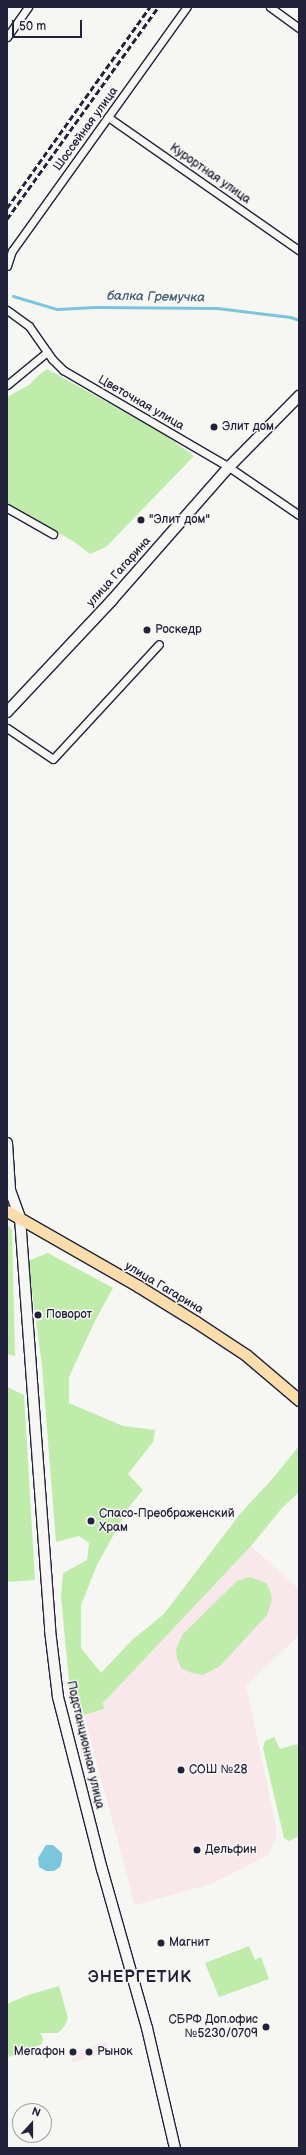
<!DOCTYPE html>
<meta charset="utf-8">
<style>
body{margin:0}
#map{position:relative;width:306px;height:2155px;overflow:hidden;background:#f6f6f2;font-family:"Balsamiq Sans",sans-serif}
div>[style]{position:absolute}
.built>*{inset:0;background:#f8e7eb;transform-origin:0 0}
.green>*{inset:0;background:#bfecaa}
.water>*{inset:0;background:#7bc6db}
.stream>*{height:3px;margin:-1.5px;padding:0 1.5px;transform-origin:1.5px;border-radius:1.5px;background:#7bc6db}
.roads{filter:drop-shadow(1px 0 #22223b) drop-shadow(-1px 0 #22223b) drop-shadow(0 1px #22223b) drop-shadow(0 -1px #22223b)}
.street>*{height:7px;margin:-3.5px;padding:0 3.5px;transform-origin:3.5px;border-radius:3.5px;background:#f6f6f2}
.secondary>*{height:10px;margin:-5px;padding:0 5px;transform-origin:5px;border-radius:5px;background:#f6f6f2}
.primary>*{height:11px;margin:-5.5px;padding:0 5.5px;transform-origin:5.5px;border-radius:5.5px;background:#faddab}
.rail>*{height:3px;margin-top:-1.5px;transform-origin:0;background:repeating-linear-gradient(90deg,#22223b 0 6px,transparent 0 9px)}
.dots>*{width:11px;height:11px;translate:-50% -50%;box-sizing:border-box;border:2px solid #f6f6f2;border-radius:50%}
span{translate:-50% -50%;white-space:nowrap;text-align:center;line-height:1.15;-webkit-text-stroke:3px #f6f6f2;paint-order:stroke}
.street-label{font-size:12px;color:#22223b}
.poi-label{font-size:12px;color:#22223b}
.left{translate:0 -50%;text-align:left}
.right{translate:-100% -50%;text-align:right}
.water-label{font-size:13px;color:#415b73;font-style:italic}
.district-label{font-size:16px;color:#22223b;font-weight:700;letter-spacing:1px}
.frame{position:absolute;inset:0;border:8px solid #22223b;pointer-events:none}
.north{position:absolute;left:12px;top:2103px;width:40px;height:40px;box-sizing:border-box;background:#f6f6f2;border:1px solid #a1a1a9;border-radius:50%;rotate:21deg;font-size:11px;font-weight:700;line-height:16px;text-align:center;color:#22223b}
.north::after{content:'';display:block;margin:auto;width:14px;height:18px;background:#22223b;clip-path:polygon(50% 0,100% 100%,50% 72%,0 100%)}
.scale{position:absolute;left:12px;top:20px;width:70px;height:18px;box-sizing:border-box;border:2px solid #22223b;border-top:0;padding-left:5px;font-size:12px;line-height:14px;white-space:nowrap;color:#22223b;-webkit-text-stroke:3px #f6f6f2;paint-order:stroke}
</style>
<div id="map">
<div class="built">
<i style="clip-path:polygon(251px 1546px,299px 1589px,299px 1635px,246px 1686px,276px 1826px,276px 1838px,268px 1855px,211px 1884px,135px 1905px,84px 1715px,104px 1709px,103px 1703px)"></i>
<i style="left:106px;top:2042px;width:10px;height:38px;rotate:73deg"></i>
</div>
<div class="green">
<i style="clip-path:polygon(47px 369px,161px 432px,194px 456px,106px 547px,90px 554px,73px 541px,7px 505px,7px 397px,29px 385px,39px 375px)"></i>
<i style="clip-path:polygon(7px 1224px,12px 1230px,15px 1356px,7px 1354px)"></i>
<i style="clip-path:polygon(48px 1253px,113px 1288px,95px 1321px,69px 1377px,69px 1403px,123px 1426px,155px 1430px,153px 1442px,128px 1474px,143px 1490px,129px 1507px,97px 1565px,81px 1605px,81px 1648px,101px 1673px,131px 1641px,164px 1614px,240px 1514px,274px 1477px,299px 1446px,299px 1492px,282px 1508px,251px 1546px,103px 1703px,104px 1709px,84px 1715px,80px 1704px,70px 1692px,61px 1596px,63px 1573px,87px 1560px,89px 1543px,79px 1536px,56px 1542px,42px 1366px,28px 1261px)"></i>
<i style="clip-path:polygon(7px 1387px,24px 1395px,35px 1580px,7px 1582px)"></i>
<i style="clip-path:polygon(250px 1577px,266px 1583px,270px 1591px,272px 1599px,267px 1615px,220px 1666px,203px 1675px,192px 1673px,181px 1668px,177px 1658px,176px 1649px,183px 1634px,237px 1581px)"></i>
<i style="clip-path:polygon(274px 1737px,280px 1749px,297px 1744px,299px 1750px,299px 1836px,289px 1841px,284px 1838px,263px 1748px,265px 1741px)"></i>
<i style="clip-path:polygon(249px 1946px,255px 1960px,261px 1957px,269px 1979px,219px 1997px,205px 1963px)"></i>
<i style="clip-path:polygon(59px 1986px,68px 2018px,64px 2027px,58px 2033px,40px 2033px,43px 2038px,42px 2044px,9px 2057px,7px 2049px,7px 2004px,28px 1995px)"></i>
</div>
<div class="water">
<i style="clip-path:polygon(46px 1845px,53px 1845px,62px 1853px,62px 1860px,60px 1867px,54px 1871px,46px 1871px,39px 1867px,38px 1858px)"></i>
</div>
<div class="stream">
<i style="left:13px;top:296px;width:46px;rotate:16.5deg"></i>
<i style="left:57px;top:309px;width:38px;rotate:-3deg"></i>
<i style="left:95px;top:307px;width:122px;rotate:0.5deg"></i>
<i style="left:217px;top:308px;width:74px;rotate:7deg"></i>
<i style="left:290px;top:317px;width:9px;rotate:18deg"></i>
</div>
<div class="roads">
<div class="street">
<i style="left:270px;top:7px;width:36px;rotate:36deg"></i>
<i style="left:7px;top:37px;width:37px;rotate:-55deg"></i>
<i style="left:108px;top:117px;width:233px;rotate:34.9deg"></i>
<i style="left:7px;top:266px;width:16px;rotate:-72deg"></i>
<i style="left:12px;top:251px;width:300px;rotate:-54.4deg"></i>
<i style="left:7px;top:310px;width:27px;rotate:36deg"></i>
<i style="left:29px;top:326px;width:40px;rotate:55.1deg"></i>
<i style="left:52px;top:359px;width:16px;rotate:45deg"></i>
<i style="left:63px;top:370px;width:192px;rotate:30.3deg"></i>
<i style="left:229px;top:467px;width:85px;rotate:34.4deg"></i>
<i style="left:7px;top:385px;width:52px;rotate:-39.5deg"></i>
<i style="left:7px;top:508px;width:53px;rotate:29.5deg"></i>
<i style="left:7px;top:728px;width:55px;rotate:34deg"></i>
<i style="left:53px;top:759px;width:156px;rotate:-47.3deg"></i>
</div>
<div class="secondary">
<i style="left:7px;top:712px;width:154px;rotate:-46.8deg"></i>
<i style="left:112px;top:600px;width:177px;rotate:-48.7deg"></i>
<i style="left:229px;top:467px;width:100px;rotate:-45.4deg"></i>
<i style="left:7px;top:1143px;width:47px;rotate:86.3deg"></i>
<i style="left:10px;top:1190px;width:30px;rotate:70deg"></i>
<i style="left:20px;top:1218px;width:413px;rotate:85.8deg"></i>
<i style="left:50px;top:1630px;width:67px;rotate:83.2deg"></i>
<i style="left:58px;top:1697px;width:178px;rotate:75.7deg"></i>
<i style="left:102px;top:1869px;width:165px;rotate:74.2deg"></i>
<i style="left:147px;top:2028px;width:123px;rotate:76.9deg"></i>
</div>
<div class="primary">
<i style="left:7px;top:1211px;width:151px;rotate:29.8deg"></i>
<i style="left:138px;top:1286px;width:68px;rotate:31.8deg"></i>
<i style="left:196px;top:1322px;width:60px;rotate:33.4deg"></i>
<i style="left:246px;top:1355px;width:70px;rotate:40.3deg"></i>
</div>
</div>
<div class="rail">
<i style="left:7px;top:208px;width:247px;rotate:-54.6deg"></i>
<i style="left:7px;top:219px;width:260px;rotate:-54.5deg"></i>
</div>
<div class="dots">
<i style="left:214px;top:427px;background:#22223b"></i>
<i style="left:141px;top:520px;background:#22223b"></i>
<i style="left:147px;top:630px;background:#22223b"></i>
<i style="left:38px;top:1315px;background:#22223b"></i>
<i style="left:91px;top:1521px;background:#22223b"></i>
<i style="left:181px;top:1770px;background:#22223b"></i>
<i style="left:197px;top:1850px;background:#22223b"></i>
<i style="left:161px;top:1943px;background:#22223b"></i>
<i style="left:266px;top:2027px;background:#22223b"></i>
<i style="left:73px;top:2052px;background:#22223b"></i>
<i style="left:89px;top:2052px;background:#22223b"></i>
</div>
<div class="street-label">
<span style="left:86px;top:129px;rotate:-54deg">Шоссейная улица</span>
<span style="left:210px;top:174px;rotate:35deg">Курортная улица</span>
<span style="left:141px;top:403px;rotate:30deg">Цветочная улица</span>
<span style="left:119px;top:572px;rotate:-48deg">улица Гагарина</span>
<span style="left:164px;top:1288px;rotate:31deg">улица Гагарина</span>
<span style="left:85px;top:1745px;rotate:77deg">Подстанционная улица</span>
</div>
<div class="poi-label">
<span class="left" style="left:222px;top:427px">Элит дом</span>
<span class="left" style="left:149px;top:520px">"Элит дом"</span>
<span class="left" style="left:155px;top:630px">Роскедр</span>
<span class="left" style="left:46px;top:1315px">Поворот</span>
<span class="left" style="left:99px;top:1521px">Спасо-Преображенский<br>Храм</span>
<span class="left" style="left:189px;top:1770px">СОШ №28</span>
<span class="left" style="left:205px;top:1850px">Дельфин</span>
<span class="left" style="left:169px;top:1943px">Магнит</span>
<span class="right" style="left:258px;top:2027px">СБРФ Доп.офис<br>№5230/0709</span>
<span class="right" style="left:65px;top:2052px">Мегафон</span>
<span class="left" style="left:97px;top:2052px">Рынок</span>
</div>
<div class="water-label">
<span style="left:156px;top:297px;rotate:1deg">балка Гремучка</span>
</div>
<div class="district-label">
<span style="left:140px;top:1978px">ЭНЕРГЕТИК</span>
</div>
<div class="frame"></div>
<div class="north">N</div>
<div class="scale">50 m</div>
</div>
